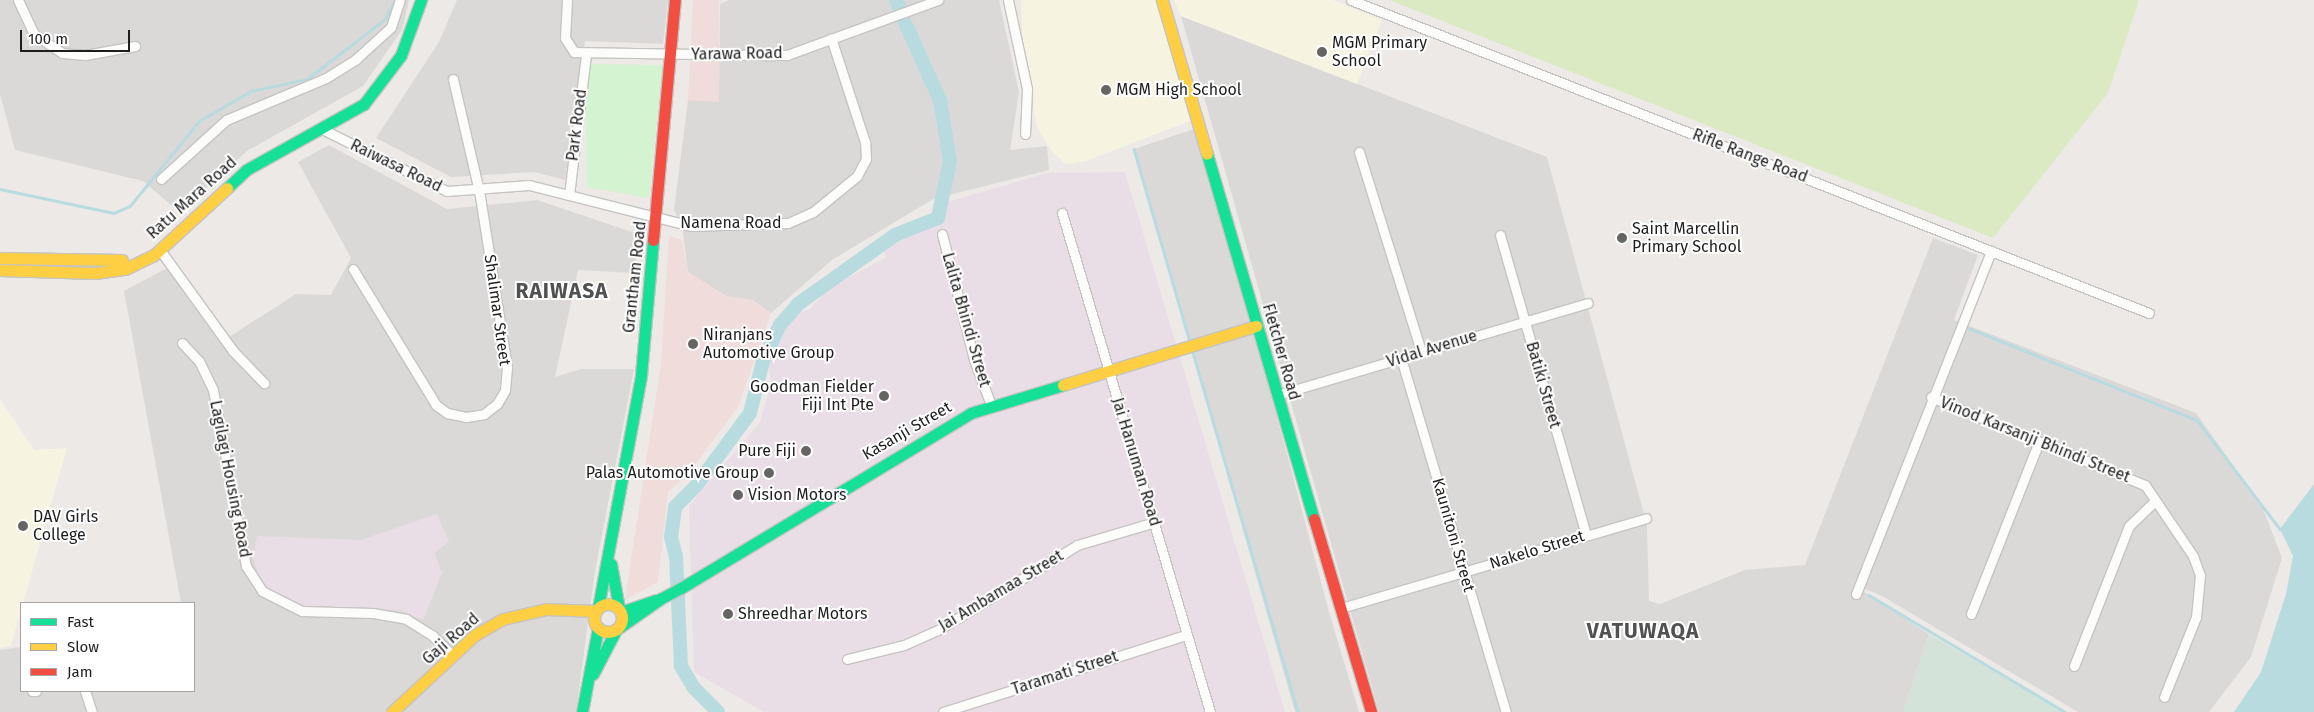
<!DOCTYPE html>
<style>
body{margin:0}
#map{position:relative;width:2314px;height:712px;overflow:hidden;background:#ece9e6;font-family:"Fira Sans",sans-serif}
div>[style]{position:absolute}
.residential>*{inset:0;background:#dbd9d7}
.commercial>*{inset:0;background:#efdcdb}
.industrial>*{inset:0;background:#eadee6}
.education>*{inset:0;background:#f6f4e0}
.grass>*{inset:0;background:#dbeac3}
.wetland>*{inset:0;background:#d3e3d9}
.park>*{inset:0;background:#d3f3d1}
.water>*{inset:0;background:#b8dbe0}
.stream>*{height:2.5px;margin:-1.25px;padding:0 1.25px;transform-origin:1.25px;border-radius:1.25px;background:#b8dbe0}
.river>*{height:14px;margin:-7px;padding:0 7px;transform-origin:7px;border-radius:7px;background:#b8dbe0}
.roads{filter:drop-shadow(1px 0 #c5c4c2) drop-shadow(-1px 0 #c5c4c2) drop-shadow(0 1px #c5c4c2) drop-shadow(0 -1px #c5c4c2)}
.street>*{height:9px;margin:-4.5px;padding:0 4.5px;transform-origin:4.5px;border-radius:4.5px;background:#fcfcfb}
.fast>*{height:11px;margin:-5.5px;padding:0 5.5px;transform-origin:5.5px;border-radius:5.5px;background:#16e098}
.slow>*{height:11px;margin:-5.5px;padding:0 5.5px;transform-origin:5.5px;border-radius:5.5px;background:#ffcf43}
.slow>.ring{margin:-5.5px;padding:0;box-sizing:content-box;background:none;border:11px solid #ffcf43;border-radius:50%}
.jam>*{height:11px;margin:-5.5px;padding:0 5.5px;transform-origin:5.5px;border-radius:5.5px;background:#f24e42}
.dots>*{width:14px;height:14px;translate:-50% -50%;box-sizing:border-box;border:2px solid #fff;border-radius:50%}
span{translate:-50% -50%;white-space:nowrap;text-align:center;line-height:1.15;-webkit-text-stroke:4px #fff;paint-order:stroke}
.poi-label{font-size:16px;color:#1e1e1e}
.left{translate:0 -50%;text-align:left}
.right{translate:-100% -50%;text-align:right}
.street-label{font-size:16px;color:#1e1e1e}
.district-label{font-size:21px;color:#515151;font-weight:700;letter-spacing:1px}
.legend{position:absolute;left:20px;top:602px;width:175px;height:90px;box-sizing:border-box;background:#fff;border:1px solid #a5a5a5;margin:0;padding:6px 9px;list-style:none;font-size:15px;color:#1e1e1e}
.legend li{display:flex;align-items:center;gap:10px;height:25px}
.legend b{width:25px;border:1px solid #a5a5a5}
.scale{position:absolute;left:20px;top:30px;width:110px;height:22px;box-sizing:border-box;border:2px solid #1e1e1e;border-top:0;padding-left:6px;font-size:15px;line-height:18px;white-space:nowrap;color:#1e1e1e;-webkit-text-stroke:4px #fff;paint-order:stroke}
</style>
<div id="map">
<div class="residential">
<i style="clip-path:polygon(0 0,409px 0,402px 30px,363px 86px,247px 151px,179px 212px,143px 181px,15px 150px,0 94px)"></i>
<i style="clip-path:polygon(457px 0,668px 0,663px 44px,585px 41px,565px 180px,535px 172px,451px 177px,376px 138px,439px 42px)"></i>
<i style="clip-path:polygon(729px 0,999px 0,1019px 92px,1010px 150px,1047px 146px,1049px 170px,933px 199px,832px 260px,771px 313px,752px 300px,726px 296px,688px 272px,682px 225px,674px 210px,688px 100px,719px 101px,720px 4px)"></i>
<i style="clip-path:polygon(1181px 16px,1547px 157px,1647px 525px,1649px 601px,1660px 604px,1745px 570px,1805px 565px,1933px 238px,1978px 255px,1954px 320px,2196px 413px,2262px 506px,2282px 558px,2251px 657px,2209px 712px,2078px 712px,1882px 596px,1851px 583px,1929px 634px,1903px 712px,1379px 712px)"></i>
<i style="clip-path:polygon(1200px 127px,1329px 612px,1359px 712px,1295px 712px,1134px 149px)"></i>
<i style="clip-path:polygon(329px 145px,447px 209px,537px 200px,641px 235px,633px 273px,578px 270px,555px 377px,581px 369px,634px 369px,595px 571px,576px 712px,0 712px,0 650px,21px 647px,21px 691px,194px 691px,194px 603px,181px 603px,124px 291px,171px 266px,221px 342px,296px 294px,331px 295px,351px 258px,298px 162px)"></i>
</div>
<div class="commercial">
<i style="clip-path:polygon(693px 0,719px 0,719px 102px,688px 100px)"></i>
<i style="clip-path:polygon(669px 236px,682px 240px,688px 272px,726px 296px,752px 300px,771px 313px,738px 407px,688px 474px,668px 492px,658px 582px,625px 600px,661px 364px)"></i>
</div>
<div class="industrial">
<i style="clip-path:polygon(1125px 172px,1285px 712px,764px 712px,694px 672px,689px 506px,760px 422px,771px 384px,767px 353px,786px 319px,810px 309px,829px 288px,885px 258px,885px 247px,901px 234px,923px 227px,947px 202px,1047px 173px)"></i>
<i style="clip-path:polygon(437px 514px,449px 541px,434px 553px,442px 573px,423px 620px,400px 610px,298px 606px,280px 598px,261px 581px,253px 559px,257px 536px,361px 540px)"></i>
</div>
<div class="education">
<i style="clip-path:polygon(1021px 0,1158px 0,1190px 121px,1086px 161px,1066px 164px,1052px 152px,1037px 127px,1023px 60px)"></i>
<i style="clip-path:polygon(1174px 0,1333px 0,1382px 20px,1357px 84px,1181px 16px)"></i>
<i style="clip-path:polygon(0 399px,34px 450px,67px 448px,11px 646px,0 648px)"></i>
</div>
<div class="grass">
<i style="clip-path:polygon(1389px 0,2139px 0,2108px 93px,1993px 238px)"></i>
</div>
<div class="wetland">
<i style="clip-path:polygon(1929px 634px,2064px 712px,1903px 712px)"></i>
</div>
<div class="park">
<i style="clip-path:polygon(585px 64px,663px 65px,649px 198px,587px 187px)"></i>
</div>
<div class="water">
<i style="clip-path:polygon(2314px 484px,2314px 712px,2234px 712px,2261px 672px,2286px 594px,2293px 556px,2280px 529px)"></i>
</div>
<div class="stream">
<i style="left:1134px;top:149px;width:201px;rotate:73.8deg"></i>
<i style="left:0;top:189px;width:116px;rotate:11.9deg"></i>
<i style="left:114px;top:213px;width:17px;rotate:-24deg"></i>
<i style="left:130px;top:206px;width:109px;rotate:-50.9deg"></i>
<i style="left:199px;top:121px;width:60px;rotate:-30deg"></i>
<i style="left:251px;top:91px;width:57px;rotate:-12.1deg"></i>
<i style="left:307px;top:79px;width:98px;rotate:-37.6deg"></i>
<i style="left:385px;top:19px;width:21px;rotate:-62deg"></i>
<i style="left:1968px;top:328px;width:247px;rotate:21.9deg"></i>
<i style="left:2197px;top:420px;width:137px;rotate:52.7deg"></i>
<i style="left:1192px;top:349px;width:378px;rotate:73.7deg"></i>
<i style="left:1869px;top:595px;width:228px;rotate:30.8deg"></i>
</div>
<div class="river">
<i style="left:896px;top:0;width:8px;rotate:67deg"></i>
<i style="left:718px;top:712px;width:34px;rotate:-135deg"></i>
<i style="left:694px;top:688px;width:26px;rotate:-121deg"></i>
<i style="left:681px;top:666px;width:109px;rotate:-92.6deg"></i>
<i style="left:676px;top:557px;width:21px;rotate:-104deg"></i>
<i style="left:671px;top:537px;width:30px;rotate:-82deg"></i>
<i style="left:675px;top:507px;width:30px;rotate:-45deg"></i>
<i style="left:696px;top:486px;width:91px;rotate:-53.5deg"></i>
<i style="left:750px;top:413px;width:54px;rotate:-76deg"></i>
<i style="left:763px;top:361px;width:40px;rotate:-65deg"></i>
<i style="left:780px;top:325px;width:28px;rotate:-49deg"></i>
<i style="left:798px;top:304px;width:119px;rotate:-35.4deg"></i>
<i style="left:895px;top:235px;width:46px;rotate:-21.6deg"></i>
<i style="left:938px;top:218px;width:58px;rotate:-78.1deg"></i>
<i style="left:950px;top:161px;width:62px;rotate:-99.3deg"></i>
<i style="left:940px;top:100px;width:85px;rotate:-114.4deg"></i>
</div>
<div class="roads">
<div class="street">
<i style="left:18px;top:0;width:38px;rotate:65deg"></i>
<i style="left:34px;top:34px;width:34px;rotate:34deg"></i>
<i style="left:62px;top:53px;width:23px;rotate:5deg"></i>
<i style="left:85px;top:55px;width:51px;rotate:-10.2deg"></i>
<i style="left:567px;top:0;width:38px;rotate:93deg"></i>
<i style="left:565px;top:38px;width:17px;rotate:57deg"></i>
<i style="left:574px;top:52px;width:200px;rotate:0.9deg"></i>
<i style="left:774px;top:55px;width:13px"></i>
<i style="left:787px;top:55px;width:161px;rotate:-20deg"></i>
<i style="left:1008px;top:0;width:91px;rotate:77.9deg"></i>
<i style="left:1027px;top:89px;width:45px;rotate:92.5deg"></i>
<i style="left:1351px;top:0;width:857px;rotate:21.42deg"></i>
<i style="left:324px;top:130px;width:137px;rotate:26.4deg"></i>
<i style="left:447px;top:191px;width:82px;rotate:-4.2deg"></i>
<i style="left:529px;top:185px;width:167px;rotate:14.2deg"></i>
<i style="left:691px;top:226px;width:97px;rotate:-1.8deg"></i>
<i style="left:788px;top:223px;width:27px;rotate:-24deg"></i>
<i style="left:813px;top:212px;width:57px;rotate:-39.3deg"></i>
<i style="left:857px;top:176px;width:19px;rotate:-62deg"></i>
<i style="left:866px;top:159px;width:17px;rotate:-93deg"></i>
<i style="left:865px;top:142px;width:109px;rotate:-108.1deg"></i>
<i style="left:1359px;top:152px;width:208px;rotate:72.7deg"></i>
<i style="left:161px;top:179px;width:88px;rotate:-42.2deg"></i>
<i style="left:226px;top:120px;width:108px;rotate:-22.8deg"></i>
<i style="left:326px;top:78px;width:36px;rotate:-32deg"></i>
<i style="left:356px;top:59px;width:47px;rotate:-42.4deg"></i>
<i style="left:391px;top:27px;width:28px;rotate:-72deg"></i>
<i style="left:569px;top:195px;width:141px;rotate:-83.1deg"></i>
<i style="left:1062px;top:213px;width:520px;rotate:73.48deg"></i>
<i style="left:942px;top:234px;width:130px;rotate:75.7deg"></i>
<i style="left:974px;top:360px;width:48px;rotate:69.3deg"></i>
<i style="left:1500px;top:235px;width:312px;rotate:74deg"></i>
<i style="left:160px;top:250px;width:125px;rotate:54.1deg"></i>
<i style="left:233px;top:351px;width:45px;rotate:45.9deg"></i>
<i style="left:353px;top:269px;width:159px;rotate:58.6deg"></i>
<i style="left:436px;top:405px;width:14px;rotate:36deg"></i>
<i style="left:447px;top:413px;width:19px;rotate:12deg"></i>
<i style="left:466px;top:417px;width:18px;rotate:-9deg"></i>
<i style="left:484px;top:414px;width:16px;rotate:-38deg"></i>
<i style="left:497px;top:404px;width:16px;rotate:-60deg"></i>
<i style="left:505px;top:390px;width:23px;rotate:-85deg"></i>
<i style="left:507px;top:367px;width:178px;rotate:-99deg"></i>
<i style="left:479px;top:191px;width:115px;rotate:-103.1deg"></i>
<i style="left:182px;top:343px;width:25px;rotate:47deg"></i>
<i style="left:199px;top:361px;width:32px;rotate:64deg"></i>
<i style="left:213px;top:390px;width:179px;rotate:79.4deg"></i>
<i style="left:246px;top:566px;width:30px;rotate:57deg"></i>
<i style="left:262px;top:591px;width:45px;rotate:26.6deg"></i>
<i style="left:302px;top:611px;width:71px;rotate:1.6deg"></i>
<i style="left:373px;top:613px;width:34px;rotate:10deg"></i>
<i style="left:406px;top:619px;width:31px;rotate:32deg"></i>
<i style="left:432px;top:635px;width:28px;rotate:45deg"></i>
<i style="left:1401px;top:358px;width:369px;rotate:73.5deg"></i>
<i style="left:1277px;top:395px;width:324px;rotate:-16.5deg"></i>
<i style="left:1931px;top:397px;width:231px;rotate:22.4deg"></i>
<i style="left:2145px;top:485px;width:86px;rotate:55.9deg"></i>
<i style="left:2193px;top:556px;width:20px;rotate:70deg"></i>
<i style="left:2200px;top:575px;width:42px;rotate:95.4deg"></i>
<i style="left:2196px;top:617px;width:86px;rotate:111.8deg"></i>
<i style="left:1856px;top:594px;width:369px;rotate:-68.5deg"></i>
<i style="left:1341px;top:608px;width:318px;rotate:-16.4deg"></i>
<i style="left:1971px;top:614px;width:183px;rotate:-68.5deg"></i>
<i style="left:847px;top:659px;width:59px;rotate:-13.8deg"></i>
<i style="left:904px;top:645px;width:37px;rotate:-24deg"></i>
<i style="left:938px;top:630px;width:163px;rotate:-31.4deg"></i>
<i style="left:1077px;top:545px;width:81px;rotate:-16.4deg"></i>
<i style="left:2074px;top:666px;width:150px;rotate:-68.6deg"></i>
<i style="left:2129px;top:526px;width:33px;rotate:-44deg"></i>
<i style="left:32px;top:691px;width:4px"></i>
<i style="left:85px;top:691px;width:22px;rotate:72deg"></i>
<i style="left:943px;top:712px;width:255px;rotate:-17.6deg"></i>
</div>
<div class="fast">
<i style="left:1207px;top:154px;width:380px;rotate:73.7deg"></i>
<i style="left:227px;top:188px;width:26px;rotate:-43deg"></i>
<i style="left:246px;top:170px;width:135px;rotate:-29.2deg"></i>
<i style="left:364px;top:104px;width:61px;rotate:-52.9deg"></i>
<i style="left:401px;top:55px;width:59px;rotate:-70deg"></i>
<i style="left:611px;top:564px;width:45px;rotate:79.7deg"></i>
<i style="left:681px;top:588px;width:339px;rotate:-31.1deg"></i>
<i style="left:971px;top:413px;width:96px;rotate:-16.9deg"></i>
<i style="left:660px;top:599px;width:24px;rotate:-28deg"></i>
<i style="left:598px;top:608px;width:237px;rotate:-79.5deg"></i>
<i style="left:641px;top:375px;width:136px;rotate:-84.9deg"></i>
<i style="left:621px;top:612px;width:37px;rotate:-19deg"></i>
<i style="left:620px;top:627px;width:49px;rotate:-35deg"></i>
<i style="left:593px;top:674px;width:50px;rotate:-62.4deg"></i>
<i style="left:582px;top:712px;width:86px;rotate:-79.2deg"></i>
</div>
<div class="slow">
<i style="left:1162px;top:0;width:160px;rotate:73.7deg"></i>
<i style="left:0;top:258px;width:122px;rotate:0.9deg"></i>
<i style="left:0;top:270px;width:95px;rotate:1.8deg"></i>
<i style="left:95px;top:273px;width:30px;rotate:-8deg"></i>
<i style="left:125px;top:269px;width:32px;rotate:-26deg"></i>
<i style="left:154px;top:255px;width:99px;rotate:-42.5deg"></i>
<i style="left:1063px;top:385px;width:202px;rotate:-17deg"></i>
<i class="ring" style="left:594px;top:604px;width:17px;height:17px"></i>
<i style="left:392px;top:712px;width:113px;rotate:-42.9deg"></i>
<i style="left:475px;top:635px;width:32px;rotate:-30deg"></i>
<i style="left:503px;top:619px;width:44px;rotate:-13.1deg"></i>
<i style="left:546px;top:609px;width:50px;rotate:2.3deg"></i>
</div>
<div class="jam">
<i style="left:653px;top:240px;width:241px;rotate:-84.8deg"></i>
<i style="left:1314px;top:519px;width:201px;rotate:73.5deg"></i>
</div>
</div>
<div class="dots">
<i style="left:1322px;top:52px;background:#666564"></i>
<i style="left:1106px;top:90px;background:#666564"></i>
<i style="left:1622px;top:238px;background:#666564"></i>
<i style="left:693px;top:344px;background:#666564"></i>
<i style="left:884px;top:396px;background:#666564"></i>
<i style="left:806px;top:451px;background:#666564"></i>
<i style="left:769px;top:473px;background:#666564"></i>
<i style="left:738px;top:495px;background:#666564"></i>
<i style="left:23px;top:526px;background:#666564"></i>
<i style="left:728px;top:614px;background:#666564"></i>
</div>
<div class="poi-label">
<span class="left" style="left:1332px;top:52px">MGM Primary<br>School</span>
<span class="left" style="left:1116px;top:90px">MGM High School</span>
<span class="left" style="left:1632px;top:238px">Saint Marcellin<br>Primary School</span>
<span class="left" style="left:703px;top:344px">Niranjans<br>Automotive Group</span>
<span class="right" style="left:874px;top:396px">Goodman Fielder<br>Fiji Int Pte</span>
<span class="right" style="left:796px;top:451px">Pure Fiji</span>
<span class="right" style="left:759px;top:473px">Palas Automotive Group</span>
<span class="left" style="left:748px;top:495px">Vision Motors</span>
<span class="left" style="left:33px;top:526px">DAV Girls<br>College</span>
<span class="left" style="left:738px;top:614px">Shreedhar Motors</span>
</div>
<div class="street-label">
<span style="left:737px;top:54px;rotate:-1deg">Yarawa Road</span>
<span style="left:577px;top:125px;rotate:-83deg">Park Road</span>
<span style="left:1750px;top:156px;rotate:21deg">Rifle Range Road</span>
<span style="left:396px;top:166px;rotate:26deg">Raiwasa Road</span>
<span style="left:192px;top:198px;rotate:-42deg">Ratu Mara Road</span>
<span style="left:731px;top:223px">Namena Road</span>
<span style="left:635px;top:277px;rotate:-84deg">Grantham Road</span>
<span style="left:497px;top:310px;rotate:82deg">Shalimar Street</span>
<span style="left:966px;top:320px;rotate:74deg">Lalita Bhindi Street</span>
<span style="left:1432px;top:349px;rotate:-17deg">Vidal Avenue</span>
<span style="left:1281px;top:352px;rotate:74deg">Fletcher Road</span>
<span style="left:1543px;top:385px;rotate:74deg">Batiki Street</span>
<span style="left:907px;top:431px;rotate:-30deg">Kasanji Street</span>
<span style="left:2035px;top:440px;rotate:22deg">Vinod Karsanji Bhindi Street</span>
<span style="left:1136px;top:462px;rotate:73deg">Jai Hanuman Road</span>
<span style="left:230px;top:479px;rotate:79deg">Lagilagi Housing Road</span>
<span style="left:1453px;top:535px;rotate:74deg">Kaunitoni Street</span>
<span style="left:1537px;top:550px;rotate:-17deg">Nakelo Street</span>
<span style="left:1001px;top:591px;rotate:-31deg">Jai Ambamaa Street</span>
<span style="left:451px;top:639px;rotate:-41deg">Gaji Road</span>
<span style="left:1065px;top:673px;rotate:-18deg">Taramati Street</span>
</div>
<div class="district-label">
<span style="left:562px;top:291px">RAIWASA</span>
<span style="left:1643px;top:631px">VATUWAQA</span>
</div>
<ul class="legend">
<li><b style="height:6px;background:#16e098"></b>Fast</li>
<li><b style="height:6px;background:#ffcf43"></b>Slow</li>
<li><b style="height:6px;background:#f24e42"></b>Jam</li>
</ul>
<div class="scale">100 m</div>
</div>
